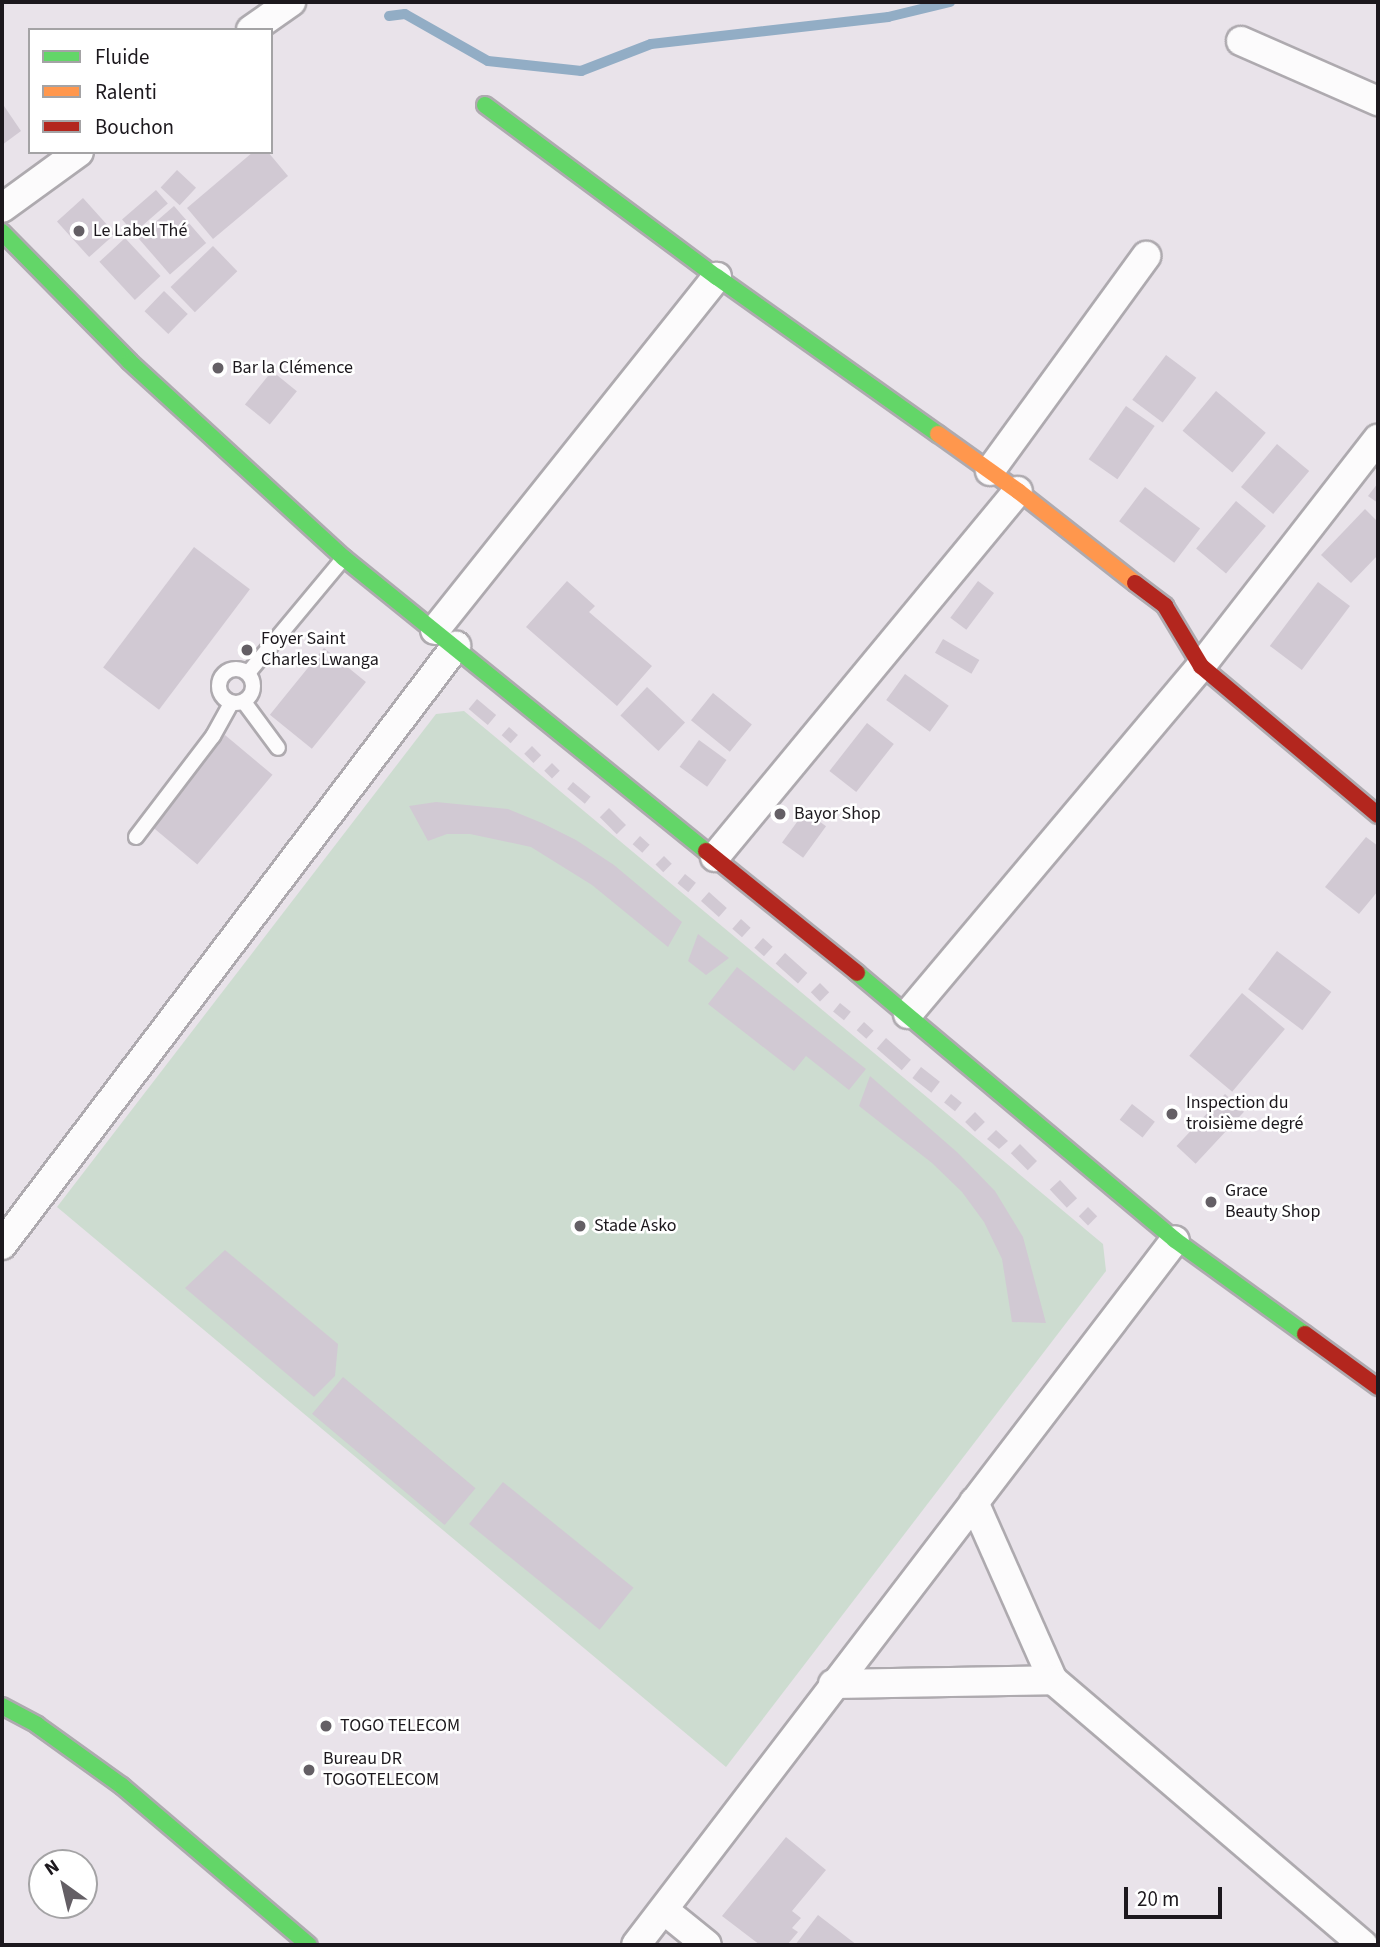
<!DOCTYPE html>
<meta charset="utf-8">
<style>
body{margin:0}
#map{position:relative;width:1380px;height:1947px;overflow:hidden;background:#e9e3ea;font-family:"Source Sans 3",sans-serif}
div>[style]{position:absolute}
.green>*{inset:0;background:#cddcd0}
.stream>*{height:10px;margin:-5px;padding:0 5px;transform-origin:5px;border-radius:5px;background:#92adc5}
.building>*{inset:0;background:#d1c9d3;transform-origin:0 0}
.roads{filter:drop-shadow(2px 0 #aeaaaf) drop-shadow(-2px 0 #aeaaaf) drop-shadow(0 2px #aeaaaf) drop-shadow(0 -2px #aeaaaf)}
.lane>*{height:14px;margin:-7px;padding:0 7px;transform-origin:7px;border-radius:7px;background:#fcfbfc}
.lane>.ring{margin:-7px;padding:0;box-sizing:content-box;background:none;border:14px solid #fcfbfc;border-radius:50%}
.street>*{height:28px;margin:-14px;padding:0 14px;transform-origin:14px;border-radius:14px;background:#fcfbfc}
.fast>*{height:16px;margin:-8px;padding:0 8px;transform-origin:8px;border-radius:8px;background:#63d668}
.slow>*{height:16px;margin:-8px;padding:0 8px;transform-origin:8px;border-radius:8px;background:#ff974d}
.jam>*{height:16px;margin:-8px;padding:0 8px;transform-origin:8px;border-radius:8px;background:#b3261e}
.dots>*{width:19px;height:19px;translate:-50% -50%;box-sizing:border-box;border:4px solid #fff;border-radius:50%}
span{translate:-50% -50%;white-space:nowrap;text-align:center;line-height:1.15;-webkit-text-stroke:5px #fff;paint-order:stroke}
.poi-label{font-size:18px;color:#1c181d}
.left{translate:0 -50%;text-align:left}
.frame{position:absolute;inset:0;border:4px solid #1c181d;pointer-events:none}
.legend{position:absolute;left:28px;top:28px;width:245px;height:126px;box-sizing:border-box;background:#fff;border:2px solid #a4a3a5;margin:0;padding:9px 12px;list-style:none;font-size:21px;color:#1c181d}
.legend li{display:flex;align-items:center;gap:14px;height:35px}
.legend b{width:35px;border:2px solid #a4a3a5}
.north{position:absolute;left:28px;top:1849px;width:70px;height:70px;box-sizing:border-box;background:#fff;border:2px solid #a4a3a5;border-radius:50%;rotate:326deg;font-size:19px;font-weight:700;line-height:28px;text-align:center;color:#1c181d}
.north::after{content:'';display:block;margin:auto;width:24px;height:32px;background:#645f65;clip-path:polygon(50% 0,100% 100%,50% 72%,0 100%)}
.scale{position:absolute;left:1124px;top:1887px;width:98px;height:32px;box-sizing:border-box;border:4px solid #1c181d;border-top:0;padding-left:9px;font-size:21px;line-height:24px;white-space:nowrap;color:#1c181d;-webkit-text-stroke:5px #fff;paint-order:stroke}
</style>
<div id="map">
<div class="green">
<i style="clip-path:polygon(464px 711px,1103px 1244px,1106px 1271px,726px 1767px,57px 1207px,436px 714px)"></i>
</div>
<div class="stream">
<i style="left:389px;top:16px;width:16px;rotate:-7deg"></i>
<i style="left:405px;top:14px;width:95px;rotate:29.5deg"></i>
<i style="left:488px;top:61px;width:94px;rotate:6.1deg"></i>
<i style="left:581px;top:71px;width:75px;rotate:-21.1deg"></i>
<i style="left:651px;top:44px;width:239px;rotate:-6.5deg"></i>
<i style="left:888px;top:17px;width:64px;rotate:-13.6deg"></i>
</div>
<div class="building">
<i style="clip-path:polygon(2px 103px,21px 131px,2px 145px)"></i>
<i style="clip-path:polygon(253px 152px,268px 152px,288px 176px,213px 239px,187px 208px)"></i>
<i style="left:177px;top:170px;width:26px;height:24px;rotate:43deg"></i>
<i style="left:156px;top:190px;width:18px;height:45px;rotate:49deg"></i>
<i style="left:83px;top:198px;width:48px;height:35px;rotate:48deg"></i>
<i style="left:174px;top:206px;width:49px;height:48px;rotate:49deg"></i>
<i style="left:125px;top:238px;width:52px;height:35px;rotate:47deg"></i>
<i style="left:213px;top:246px;width:35px;height:59px;rotate:46deg"></i>
<i style="left:164px;top:291px;width:33px;height:28px;rotate:44deg"></i>
<i style="left:1166px;top:355px;width:38px;height:56px;rotate:37deg"></i>
<i style="left:272px;top:371px;width:32px;height:43px;rotate:39deg"></i>
<i style="left:1216px;top:391px;width:65px;height:52px;rotate:40deg"></i>
<i style="left:1126px;top:406px;width:35px;height:65px;rotate:35deg"></i>
<i style="left:1277px;top:444px;width:42px;height:56px;rotate:40deg"></i>
<i style="clip-path:polygon(1378px 483px,1378px 503px,1368px 496px)"></i>
<i style="left:1145px;top:487px;width:69px;height:43px;rotate:37deg"></i>
<i style="left:1236px;top:501px;width:39px;height:62px;rotate:40deg"></i>
<i style="clip-path:polygon(1365px 509px,1378px 522px,1378px 555px,1351px 583px,1321px 555px)"></i>
<i style="left:194px;top:547px;width:70px;height:151px;rotate:37deg"></i>
<i style="clip-path:polygon(567px 581px,595px 606px,589px 612px,652px 666px,617px 706px,526px 627px)"></i>
<i style="left:978px;top:581px;width:20px;height:46px;rotate:37deg"></i>
<i style="left:1318px;top:582px;width:40px;height:80px;rotate:37deg"></i>
<i style="left:943px;top:639px;width:42px;height:16px;rotate:30deg"></i>
<i style="left:324px;top:648px;width:54px;height:86px;rotate:39deg"></i>
<i style="left:905px;top:674px;width:54px;height:32px;rotate:36deg"></i>
<i style="left:647px;top:687px;width:52px;height:39px;rotate:43deg"></i>
<i style="left:713px;top:693px;width:50px;height:35px;rotate:39deg"></i>
<i style="left:477px;top:699px;width:25px;height:13px;rotate:40deg"></i>
<i style="left:867px;top:723px;width:34px;height:61px;rotate:38deg"></i>
<i style="left:509px;top:727px;width:12px;height:11px;rotate:42deg"></i>
<i style="left:225px;top:735px;width:62px;height:117px;rotate:40deg"></i>
<i style="left:699px;top:740px;width:34px;height:33px;rotate:36deg"></i>
<i style="left:532px;top:746px;width:13px;height:11px;rotate:45deg"></i>
<i style="left:552px;top:763px;width:11px;height:11px;rotate:45deg"></i>
<i style="left:573px;top:782px;width:23px;height:9px;rotate:40deg"></i>
<i style="clip-path:polygon(436px 802px,508px 809px,542px 823px,576px 840px,614px 865px,682px 922px,668px 947px,592px 885px,531px 847px,470px 834px,447px 834px,428px 841px,409px 806px)"></i>
<i style="left:609px;top:808px;width:24px;height:13px;rotate:45deg"></i>
<i style="left:805px;top:811px;width:26px;height:39px;rotate:36deg"></i>
<i style="left:640px;top:836px;width:13px;height:11px;rotate:42deg"></i>
<i style="clip-path:polygon(1366px 837px,1378px 846px,1378px 891px,1359px 914px,1325px 887px)"></i>
<i style="left:664px;top:856px;width:11px;height:12px;rotate:45deg"></i>
<i style="left:685px;top:874px;width:14px;height:12px;rotate:39deg"></i>
<i style="left:709px;top:892px;width:24px;height:12px;rotate:42deg"></i>
<i style="left:741px;top:919px;width:13px;height:13px;rotate:42deg"></i>
<i style="clip-path:polygon(698px 934px,729px 958px,706px 975px,688px 961px)"></i>
<i style="left:763px;top:938px;width:13px;height:13px;rotate:42deg"></i>
<i style="left:1277px;top:951px;width:68px;height:48px;rotate:37deg"></i>
<i style="left:785px;top:953px;width:30px;height:14px;rotate:42deg"></i>
<i style="clip-path:polygon(737px 967px,866px 1069px,849px 1090px,806px 1056px,794px 1071px,708px 1004px)"></i>
<i style="left:820px;top:983px;width:13px;height:13px;rotate:45deg"></i>
<i style="left:1242px;top:993px;width:56px;height:82px;rotate:40deg"></i>
<i style="left:840px;top:1003px;width:14px;height:11px;rotate:39deg"></i>
<i style="left:864px;top:1022px;width:13px;height:11px;rotate:42deg"></i>
<i style="left:886px;top:1038px;width:33px;height:14px;rotate:41deg"></i>
<i style="left:921px;top:1067px;width:24px;height:14px;rotate:38deg"></i>
<i style="clip-path:polygon(870px 1076px,958px 1153px,995px 1191px,1023px 1237px,1046px 1323px,1012px 1322px,1002px 1259px,984px 1222px,962px 1192px,932px 1163px,859px 1106px)"></i>
<i style="left:951px;top:1094px;width:14px;height:11px;rotate:39deg"></i>
<i style="left:1225px;top:1094px;width:26px;height:71px;rotate:43deg"></i>
<i style="left:1132px;top:1104px;width:29px;height:20px;rotate:38deg"></i>
<i style="left:975px;top:1112px;width:14px;height:14px;rotate:45deg"></i>
<i style="clip-path:polygon(996px 1130px,1008px 1141px,999px 1149px,987px 1139px)"></i>
<i style="left:1020px;top:1144px;width:24px;height:13px;rotate:45deg"></i>
<i style="left:1060px;top:1180px;width:25px;height:14px;rotate:47deg"></i>
<i style="left:1088px;top:1207px;width:13px;height:13px;rotate:45deg"></i>
<i style="clip-path:polygon(225px 1250px,338px 1344px,335px 1376px,314px 1397px,185px 1288px)"></i>
<i style="left:343px;top:1377px;width:173px;height:48px;rotate:40deg"></i>
<i style="left:503px;top:1482px;width:168px;height:54px;rotate:39deg"></i>
<i style="clip-path:polygon(786px 1837px,826px 1870px,792px 1911px,801px 1918px,792px 1928px,798px 1932px,787px 1945px,760px 1945px,722px 1916px)"></i>
<i style="clip-path:polygon(818px 1915px,857px 1945px,795px 1945px)"></i>
</div>
<div class="roads">
<div class="lane">
<i class="ring" style="left:219px;top:669px;width:20px;height:20px"></i>
<i style="left:248px;top:673px;width:148px;rotate:-50.2deg"></i>
<i style="left:244px;top:702px;width:57px;rotate:53.5deg"></i>
<i style="left:136px;top:837px;width:127px;rotate:-52.7deg"></i>
<i style="left:213px;top:736px;width:38px;rotate:-61deg"></i>
</div>
<div class="street">
<i style="left:251px;top:30px;width:49px;rotate:-35deg"></i>
<i style="left:1241px;top:41px;width:150px;rotate:23.7deg"></i>
<i style="left:2px;top:208px;width:95px;rotate:-36deg"></i>
<i style="left:990px;top:471px;width:266px;rotate:-54deg"></i>
<i style="left:435px;top:630px;width:452px;rotate:-51.4deg"></i>
<i style="left:715px;top:857px;width:475px;rotate:-50.4deg"></i>
<i style="left:908px;top:1014px;width:455px;rotate:-49.9deg"></i>
<i style="left:1201px;top:666px;width:288px;rotate:-52.1deg"></i>
<i style="left:2px;top:1245px;width:752px;rotate:-52.84deg"></i>
<i style="left:974px;top:1502px;width:195px;rotate:66.1deg"></i>
<i style="left:1053px;top:1680px;width:408px;rotate:40.5deg"></i>
<i style="left:833px;top:1684px;width:220px;rotate:-1deg"></i>
<i style="left:664px;top:1910px;width:55px;rotate:39.1deg"></i>
<i style="left:636px;top:1945px;width:887px;rotate:-52.6deg"></i>
</div>
<div class="fast">
<i style="left:485px;top:105px;width:289px;rotate:36.6deg"></i>
<i style="left:717px;top:277px;width:271px;rotate:35.4deg"></i>
<i style="left:2px;top:232px;width:182px;rotate:45.4deg"></i>
<i style="left:130px;top:362px;width:290px;rotate:42.5deg"></i>
<i style="left:344px;top:558px;width:466px;rotate:39deg"></i>
<i style="left:857px;top:973px;width:415px;rotate:40deg"></i>
<i style="left:1175px;top:1240px;width:160px;rotate:35.9deg"></i>
<i style="left:2px;top:1706px;width:40px;rotate:28deg"></i>
<i style="left:37px;top:1725px;width:105px;rotate:35.7deg"></i>
<i style="left:122px;top:1786px;width:245px;rotate:40.4deg"></i>
</div>
<div class="slow">
<i style="left:938px;top:434px;width:98px;rotate:35.5deg"></i>
<i style="left:1018px;top:491px;width:149px;rotate:38.2deg"></i>
</div>
<div class="jam">
<i style="left:1135px;top:583px;width:38px;rotate:37deg"></i>
<i style="left:1165px;top:606px;width:70px;rotate:59deg"></i>
<i style="left:1201px;top:666px;width:231px;rotate:40.1deg"></i>
<i style="left:706px;top:851px;width:194px;rotate:38.9deg"></i>
<i style="left:1305px;top:1334px;width:90px;rotate:36deg"></i>
</div>
</div>
<div class="dots">
<i style="left:79px;top:231px;background:#645f65"></i>
<i style="left:218px;top:368px;background:#645f65"></i>
<i style="left:247px;top:650px;background:#645f65"></i>
<i style="left:780px;top:814px;background:#645f65"></i>
<i style="left:1172px;top:1114px;background:#645f65"></i>
<i style="left:1211px;top:1202px;background:#645f65"></i>
<i style="left:580px;top:1226px;background:#645f65"></i>
<i style="left:326px;top:1726px;background:#645f65"></i>
<i style="left:309px;top:1770px;background:#645f65"></i>
</div>
<div class="poi-label">
<span class="left" style="left:93px;top:231px">Le Label Thé</span>
<span class="left" style="left:232px;top:368px">Bar la Clémence</span>
<span class="left" style="left:261px;top:650px">Foyer Saint<br>Charles Lwanga</span>
<span class="left" style="left:794px;top:814px">Bayor Shop</span>
<span class="left" style="left:1186px;top:1114px">Inspection du<br>troisième degré</span>
<span class="left" style="left:1225px;top:1202px">Grace<br>Beauty Shop</span>
<span class="left" style="left:594px;top:1226px">Stade Asko</span>
<span class="left" style="left:340px;top:1726px">TOGO TELECOM</span>
<span class="left" style="left:323px;top:1770px">Bureau DR<br>TOGOTELECOM</span>
</div>
<div class="frame"></div>
<ul class="legend">
<li><b style="height:9px;background:#63d668"></b>Fluide</li>
<li><b style="height:9px;background:#ff974d"></b>Ralenti</li>
<li><b style="height:9px;background:#b3261e"></b>Bouchon</li>
</ul>
<div class="north">N</div>
<div class="scale">20 m</div>
</div>
